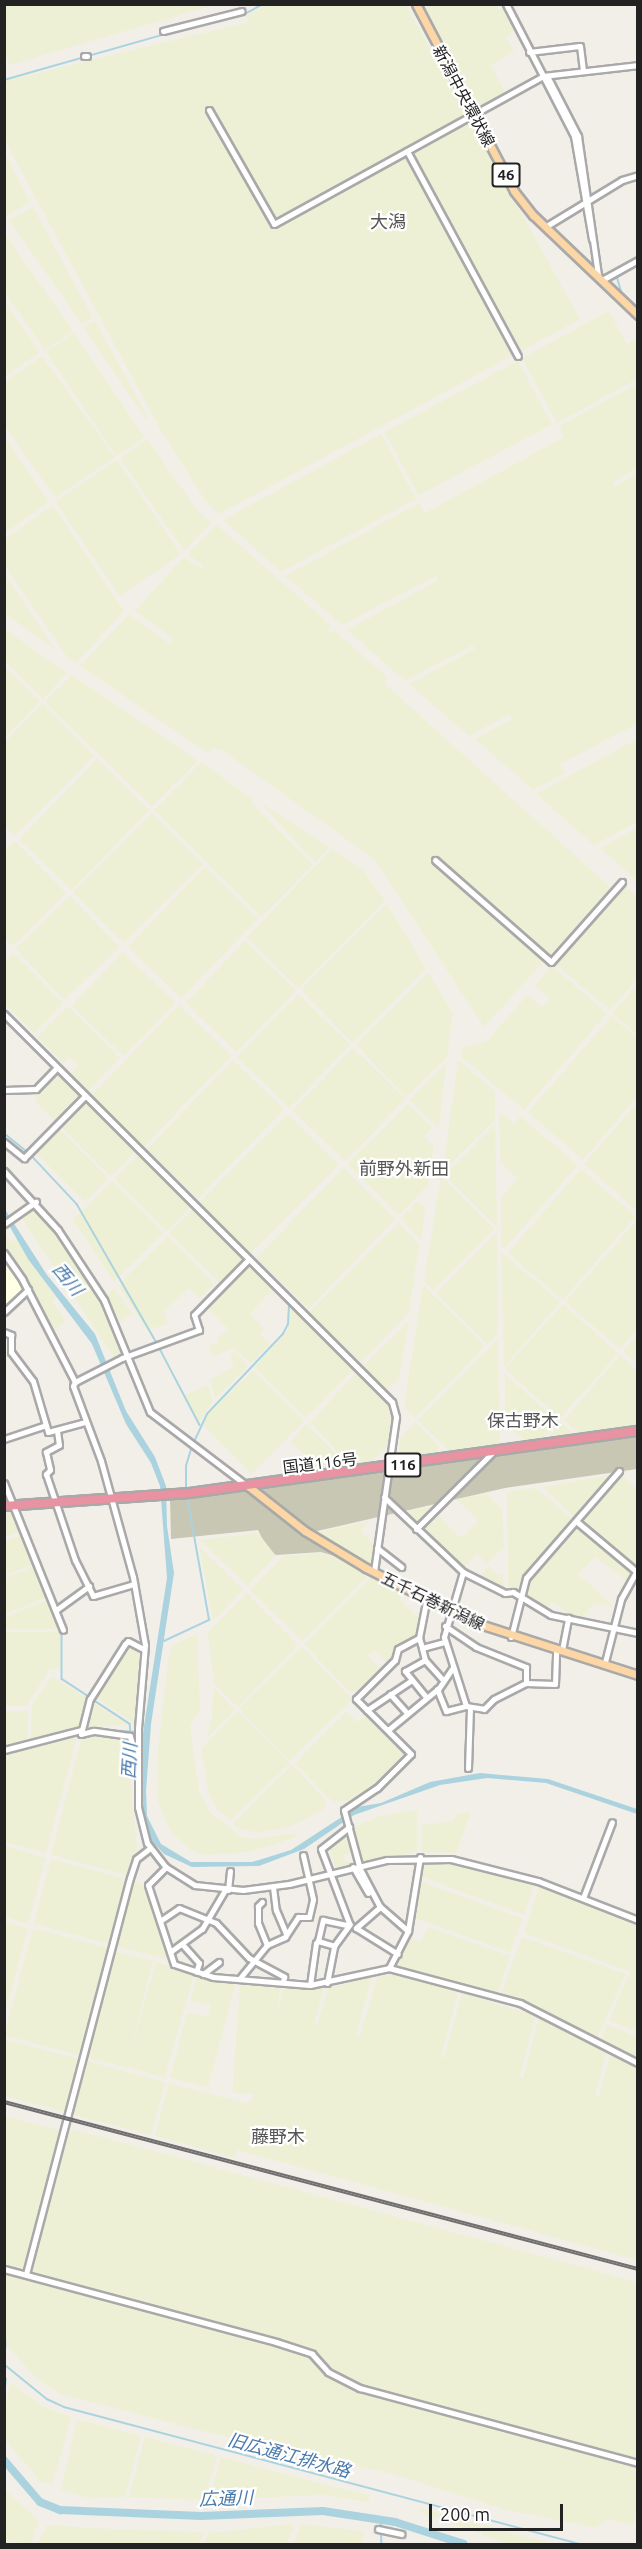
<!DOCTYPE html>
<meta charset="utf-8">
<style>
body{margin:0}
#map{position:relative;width:642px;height:2549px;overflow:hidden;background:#f2efe9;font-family:Ubuntu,"Noto Sans JP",sans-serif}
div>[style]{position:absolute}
.education>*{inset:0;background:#ffffe5}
.construction>*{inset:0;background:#c7c7b4}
.farmland>*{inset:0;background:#eef0d5;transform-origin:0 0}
.water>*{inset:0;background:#aad3df}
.stream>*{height:1.5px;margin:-0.75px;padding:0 0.75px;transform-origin:0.75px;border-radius:0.75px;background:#aad3df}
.river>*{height:8px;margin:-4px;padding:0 4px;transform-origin:4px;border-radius:4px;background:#aad3df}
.roads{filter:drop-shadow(2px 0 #a9a9a9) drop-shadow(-2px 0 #a9a9a9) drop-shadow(0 2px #a9a9a9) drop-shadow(0 -2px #a9a9a9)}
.minor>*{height:5px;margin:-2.5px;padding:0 2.5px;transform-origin:2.5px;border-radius:2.5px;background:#fff}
.major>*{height:7px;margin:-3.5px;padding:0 3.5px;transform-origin:3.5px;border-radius:3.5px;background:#fcd6a4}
.highway>*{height:8px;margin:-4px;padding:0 4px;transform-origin:4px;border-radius:4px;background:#e892a2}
.rail>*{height:4px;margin-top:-2px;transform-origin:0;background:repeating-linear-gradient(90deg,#fff 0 4.5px,#707070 0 9px);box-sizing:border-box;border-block:2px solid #707070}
span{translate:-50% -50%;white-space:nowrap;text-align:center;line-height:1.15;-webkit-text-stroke:4.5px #fff;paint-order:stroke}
.shield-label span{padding:2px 4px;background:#fff;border:2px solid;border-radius:4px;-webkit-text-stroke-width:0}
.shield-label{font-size:15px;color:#222;font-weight:700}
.street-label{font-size:16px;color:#222}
.neighbourhood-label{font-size:18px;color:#555}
.water-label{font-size:18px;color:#4a7aab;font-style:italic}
.frame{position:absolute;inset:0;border:6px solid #222;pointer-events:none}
.scale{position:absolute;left:429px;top:2504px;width:134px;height:27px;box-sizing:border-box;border:3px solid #222;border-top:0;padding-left:8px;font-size:18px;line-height:21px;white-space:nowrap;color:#222;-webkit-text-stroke:4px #fff;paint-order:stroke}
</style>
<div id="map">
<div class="education">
<i style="clip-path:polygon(4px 1260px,25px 1291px,4px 1310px)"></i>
</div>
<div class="construction">
<i style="clip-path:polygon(637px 1435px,637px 1469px,505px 1488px,313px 1532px,347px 1560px,321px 1552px,276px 1555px,268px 1550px,258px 1530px,171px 1539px,170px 1500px)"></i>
</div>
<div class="farmland">
<i style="clip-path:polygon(4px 5px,5px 4px,214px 5px,10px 65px,5px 55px)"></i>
<i style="clip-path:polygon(266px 5px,406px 5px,580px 319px,219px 514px,206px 502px,159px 427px,5px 141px,4px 81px,249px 22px,246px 15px)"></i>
<i style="clip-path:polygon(419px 5px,496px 5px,499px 10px,505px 7px,514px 31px,506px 37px,514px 52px,491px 65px,505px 92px,475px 109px)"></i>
<i style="clip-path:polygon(5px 153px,30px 202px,7px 216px,4px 216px)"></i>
<i style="clip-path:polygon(33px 207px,93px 318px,82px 324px,9px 220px)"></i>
<i style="clip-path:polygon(4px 233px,73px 331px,45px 350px,5px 293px)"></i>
<i style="clip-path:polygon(4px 301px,40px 352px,5px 376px,4px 376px)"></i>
<i style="clip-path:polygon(609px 311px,627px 344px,637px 338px,637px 379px,557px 423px,522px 358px)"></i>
<i style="clip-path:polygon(95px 321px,148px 417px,146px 419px,83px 327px)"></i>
<i style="left:74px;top:333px;width:126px;height:34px;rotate:56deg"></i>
<i style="clip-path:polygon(42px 356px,115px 457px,55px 498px,5px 426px,5px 382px)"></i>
<i style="left:518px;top:361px;width:72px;height:151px;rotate:62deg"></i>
<i style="clip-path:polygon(637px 384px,637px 468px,613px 482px,615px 486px,637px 473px,637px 724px,560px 764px,565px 773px,533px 790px,475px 739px,512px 719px,510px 714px,469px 736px,409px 684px,475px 649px,473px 645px,405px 681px,347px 630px,438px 580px,436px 576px,342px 625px,285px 576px,419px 503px,425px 513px,564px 437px,559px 426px)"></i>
<i style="clip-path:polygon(381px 434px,416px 499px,281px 572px,223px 520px)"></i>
<i style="clip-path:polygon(5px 438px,49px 502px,5px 533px,4px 533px)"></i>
<i style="clip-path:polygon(147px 439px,198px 511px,211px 523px,184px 551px,120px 458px)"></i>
<i style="left:117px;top:460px;width:114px;height:74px;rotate:56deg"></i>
<i style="clip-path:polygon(53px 505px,124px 611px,76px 663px,68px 658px,5px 566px,5px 539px)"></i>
<i style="clip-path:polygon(217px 525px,331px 625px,327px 631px,330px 634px,334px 630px,388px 678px,384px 683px,611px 888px,484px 1027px,375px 860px,222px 750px,213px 748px,208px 753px,80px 666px,129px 614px,170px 644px,172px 638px,135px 611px,184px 557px,201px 569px,202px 565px,187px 554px)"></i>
<i style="clip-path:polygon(4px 575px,5px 575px,55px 649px,5px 614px)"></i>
<i style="clip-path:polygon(5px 629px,67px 673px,43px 699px,5px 661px)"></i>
<i style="clip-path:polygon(4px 666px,40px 701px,5px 737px,4px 737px)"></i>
<i style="clip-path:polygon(72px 675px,198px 761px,152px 806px,45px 702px)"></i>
<i style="clip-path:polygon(43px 703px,94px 756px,15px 836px,5px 826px,5px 742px)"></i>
<i style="clip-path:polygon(637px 739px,637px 822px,594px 845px,536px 794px)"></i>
<i style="left:97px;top:759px;width:73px;height:112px;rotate:44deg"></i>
<i style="clip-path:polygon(201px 762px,253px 799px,252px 803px,313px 865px,261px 917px,154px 810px)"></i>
<i style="clip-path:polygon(259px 802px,330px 847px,315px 862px)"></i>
<i style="left:152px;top:813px;width:72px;height:112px;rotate:45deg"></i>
<i style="clip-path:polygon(637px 828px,637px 881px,600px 848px)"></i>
<i style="clip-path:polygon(15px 841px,66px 893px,13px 946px,5px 938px,4px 851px)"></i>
<i style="clip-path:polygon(332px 849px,363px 870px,385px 901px,298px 988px,247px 937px)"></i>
<i style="left:205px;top:867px;width:74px;height:111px;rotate:44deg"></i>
<i style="clip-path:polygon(623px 884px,637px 897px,637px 979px,610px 1010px,554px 963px)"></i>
<i style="left:70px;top:896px;width:71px;height:76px;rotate:46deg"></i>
<i style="clip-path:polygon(387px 904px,426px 968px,353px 1043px,301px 990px)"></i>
<i style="left:245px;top:941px;width:71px;height:86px;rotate:44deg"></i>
<i style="left:123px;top:952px;width:73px;height:74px;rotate:44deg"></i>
<i style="clip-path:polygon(13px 953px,63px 1003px,35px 1033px,5px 1004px,5px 961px)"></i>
<i style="clip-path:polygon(552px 966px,607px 1013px,524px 1110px,461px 1056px,463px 1047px,487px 1041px,527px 995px,542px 1007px,550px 998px,535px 985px)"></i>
<i style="clip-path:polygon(428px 973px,453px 1013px,447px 1057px,406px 1097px,356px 1045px)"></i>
<i style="clip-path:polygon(637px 985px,637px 1035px,612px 1013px)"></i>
<i style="left:298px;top:994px;width:73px;height:88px;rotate:44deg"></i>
<i style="left:179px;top:1005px;width:73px;height:127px;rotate:44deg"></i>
<i style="clip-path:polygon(68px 1006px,120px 1058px,87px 1092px,69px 1075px,78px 1065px,69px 1057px,63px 1063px,37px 1037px)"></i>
<i style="clip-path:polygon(612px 1016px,637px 1038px,637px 1097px,583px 1160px,528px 1112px)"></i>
<i style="left:353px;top:1048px;width:73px;height:87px;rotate:44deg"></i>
<i style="left:233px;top:1060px;width:71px;height:124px;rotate:44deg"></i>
<i style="clip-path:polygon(458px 1060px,495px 1091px,495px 1120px,443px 1171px)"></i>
<i style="clip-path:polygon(446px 1063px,439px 1127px,437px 1127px,410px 1100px)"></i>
<i style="clip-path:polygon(56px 1071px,82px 1097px,57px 1123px,38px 1104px,34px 1093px)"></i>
<i style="left:85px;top:1100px;width:72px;height:36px;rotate:45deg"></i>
<i style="clip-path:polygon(637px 1103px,637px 1211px,584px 1164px)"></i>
<i style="clip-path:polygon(408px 1104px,432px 1128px,424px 1137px,434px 1146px,428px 1185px,399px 1215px,347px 1164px)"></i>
<i style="clip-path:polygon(499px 1111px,514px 1124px,520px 1116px,578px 1165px,504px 1249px,501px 1246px,501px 1198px,517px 1178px,500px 1162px)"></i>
<i style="left:288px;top:1114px;width:72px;height:126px;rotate:45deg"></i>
<i style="clip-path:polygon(495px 1124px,497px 1227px,445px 1175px)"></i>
<i style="left:58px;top:1128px;width:71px;height:33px;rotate:45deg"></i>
<i style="left:139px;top:1154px;width:74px;height:35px;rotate:45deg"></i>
<i style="left:343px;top:1168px;width:73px;height:125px;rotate:44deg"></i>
<i style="left:581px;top:1169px;width:72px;height:111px;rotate:41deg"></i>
<i style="clip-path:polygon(441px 1176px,494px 1229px,433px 1290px,424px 1281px)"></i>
<i style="clip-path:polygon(112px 1181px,163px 1233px,114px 1282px,73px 1220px)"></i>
<i style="clip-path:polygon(418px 1201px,425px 1208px,421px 1240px,401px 1219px)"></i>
<i style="clip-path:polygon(36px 1204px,105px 1310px,122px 1355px,115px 1359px,19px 1214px)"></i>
<i style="left:194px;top:1208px;width:74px;height:35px;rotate:45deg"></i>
<i style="clip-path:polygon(637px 1220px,637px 1329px,620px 1349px,565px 1302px)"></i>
<i style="clip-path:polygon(399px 1223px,419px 1244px,409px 1313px,361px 1362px,309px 1313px)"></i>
<i style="clip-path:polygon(497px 1232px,498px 1333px,487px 1344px,436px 1293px)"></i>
<i style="clip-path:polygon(5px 1233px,12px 1242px,17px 1239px,56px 1298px,52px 1301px,66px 1322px,52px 1330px,25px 1274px,5px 1248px)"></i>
<i style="clip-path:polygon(168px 1236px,214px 1284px,199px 1299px,189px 1288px,164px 1311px,168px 1324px,147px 1330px,118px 1285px)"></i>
<i style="clip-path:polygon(501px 1252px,560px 1302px,504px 1367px)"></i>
<i style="clip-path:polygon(249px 1263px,274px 1288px,250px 1314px,264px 1329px,260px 1334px,270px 1344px,251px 1363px,233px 1348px,213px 1357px,209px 1345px,219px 1342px,218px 1338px,228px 1329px,206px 1306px)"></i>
<i style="clip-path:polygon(423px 1285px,485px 1346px,415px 1418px,404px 1406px)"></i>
<i style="clip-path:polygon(114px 1288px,132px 1313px,120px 1322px,107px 1296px)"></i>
<i style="left:563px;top:1304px;width:74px;height:87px;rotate:42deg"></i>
<i style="clip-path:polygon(292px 1305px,355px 1368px,306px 1418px,254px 1367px,286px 1333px)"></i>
<i style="clip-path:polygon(409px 1321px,399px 1379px,386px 1390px,363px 1366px)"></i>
<i style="clip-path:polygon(637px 1335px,637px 1364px,623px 1351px)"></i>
<i style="clip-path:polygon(498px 1339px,500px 1446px,452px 1453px,418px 1420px)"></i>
<i style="clip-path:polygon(235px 1352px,248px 1366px,215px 1399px,210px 1380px,233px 1367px,230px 1355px)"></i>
<i style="clip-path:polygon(620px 1355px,637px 1371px,637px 1425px,581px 1434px,564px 1420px)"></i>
<i style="clip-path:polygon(253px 1371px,304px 1421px,251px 1474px,202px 1424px,213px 1407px)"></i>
<i style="clip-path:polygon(358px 1371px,386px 1401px,391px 1419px,388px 1445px,367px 1466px,353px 1468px,310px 1422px)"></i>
<i style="clip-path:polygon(505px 1374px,557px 1421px,541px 1440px,526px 1442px,505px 1423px)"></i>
<i style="clip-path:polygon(208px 1385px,213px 1401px,199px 1423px,184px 1395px)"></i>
<i style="clip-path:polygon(415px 1422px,440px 1447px,434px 1455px,399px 1459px,400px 1439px)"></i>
<i style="clip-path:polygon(561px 1422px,575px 1435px,546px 1439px)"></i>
<i style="clip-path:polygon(306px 1424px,349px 1467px,307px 1473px,315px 1465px,290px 1442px)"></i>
<i style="clip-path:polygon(619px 1473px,637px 1489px,637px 1564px,634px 1568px,579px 1521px)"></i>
<i style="clip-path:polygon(613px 1475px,576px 1518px,542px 1487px)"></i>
<i style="clip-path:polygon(536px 1488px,573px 1520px,524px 1577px,519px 1593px,508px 1587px,507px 1492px)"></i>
<i style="clip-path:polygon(487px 1494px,502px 1509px,504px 1547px,487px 1564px,477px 1554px,464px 1567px,418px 1528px,435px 1512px,461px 1538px,478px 1521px,456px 1499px)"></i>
<i style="clip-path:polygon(437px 1505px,419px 1523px,407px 1511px)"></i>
<i style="clip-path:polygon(13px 1511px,21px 1531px,5px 1537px,4px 1512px)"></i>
<i style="clip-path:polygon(369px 1521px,361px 1531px,374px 1545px,372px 1568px,314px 1533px)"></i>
<i style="clip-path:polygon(576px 1523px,631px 1571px,627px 1581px,595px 1557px,578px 1574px,615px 1607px,595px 1603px,582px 1618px,569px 1616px,554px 1602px,545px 1609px,522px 1596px,528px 1579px)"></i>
<i style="clip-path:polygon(258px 1533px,276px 1556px,247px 1586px,200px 1540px)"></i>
<i style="clip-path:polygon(22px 1535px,34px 1564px,5px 1575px,5px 1541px)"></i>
<i style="clip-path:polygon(199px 1546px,243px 1590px,213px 1621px)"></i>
<i style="clip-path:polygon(321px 1553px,348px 1561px,369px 1574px,302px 1641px,250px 1590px,283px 1556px)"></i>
<i style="clip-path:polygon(35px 1566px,47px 1597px,5px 1614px,5px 1578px)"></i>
<i style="clip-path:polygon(489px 1566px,499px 1576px,503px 1572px,504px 1589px,480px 1576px)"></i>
<i style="clip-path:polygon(373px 1576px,405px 1592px,399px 1598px,419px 1618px,416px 1636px,395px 1647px,388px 1664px,374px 1650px,368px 1656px,382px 1670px,365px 1687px,350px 1692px,304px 1644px)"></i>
<i style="clip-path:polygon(247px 1593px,298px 1645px,238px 1707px,214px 1683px,208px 1632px)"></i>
<i style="clip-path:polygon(47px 1600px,59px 1629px,5px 1629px,5px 1617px)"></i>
<i style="clip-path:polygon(5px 1632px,60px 1632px,61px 1668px,50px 1669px,26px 1706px,5px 1706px)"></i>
<i style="clip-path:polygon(197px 1634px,200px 1711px,190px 1725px,199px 1792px,210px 1812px,240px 1836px,252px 1839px,295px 1833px,297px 1837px,249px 1852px,207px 1855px,192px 1851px,170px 1831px,158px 1802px,158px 1749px,168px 1660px,173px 1645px)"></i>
<i style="clip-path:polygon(128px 1644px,140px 1652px,134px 1723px,94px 1697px)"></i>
<i style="left:302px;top:1647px;width:73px;height:88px;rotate:46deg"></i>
<i style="clip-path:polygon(52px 1676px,88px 1699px,81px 1726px,31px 1740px,32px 1704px)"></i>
<i style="clip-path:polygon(213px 1687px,235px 1710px,207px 1738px,212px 1718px)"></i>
<i style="clip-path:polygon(91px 1701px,119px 1719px,128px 1725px,86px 1727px)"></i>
<i style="clip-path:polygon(5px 1711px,28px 1711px,27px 1741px,5px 1747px)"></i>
<i style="clip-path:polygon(238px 1711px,290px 1763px,231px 1820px,218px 1810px,208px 1791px,201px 1749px)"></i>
<i style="clip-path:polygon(346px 1712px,358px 1722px,367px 1714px,407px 1753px,375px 1786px,346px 1801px,333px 1802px,295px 1763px)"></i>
<i style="clip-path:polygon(93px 1733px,126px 1738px,137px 1848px,127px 1875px,51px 1855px,82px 1736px)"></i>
<i style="clip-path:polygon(77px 1737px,46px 1853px,5px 1842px,5px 1755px)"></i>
<i style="clip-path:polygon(292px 1765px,326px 1800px,324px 1809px,292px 1826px,258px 1833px,235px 1827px,233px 1824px)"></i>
<i style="clip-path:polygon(417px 1810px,417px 1852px,361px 1862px,353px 1828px,376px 1817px)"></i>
<i style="clip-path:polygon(471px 1812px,456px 1853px,422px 1852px,422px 1825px,453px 1821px,458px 1813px)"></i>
<i style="clip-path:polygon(348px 1831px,353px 1851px,343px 1855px,345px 1862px,351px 1861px,352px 1864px,336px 1869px,329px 1845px)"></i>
<i style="clip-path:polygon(5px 1846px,46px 1858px,28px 1924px,5px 1917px)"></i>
<i style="left:51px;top:1859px;width:79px;height:67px;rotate:15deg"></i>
<i style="clip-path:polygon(440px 1860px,476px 1864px,535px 1882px,524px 1915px,420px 1876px,423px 1861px)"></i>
<i style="clip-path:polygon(134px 1881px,146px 1885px,167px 1954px,165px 1959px,116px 1946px)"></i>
<i style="left:419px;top:1881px;width:110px;height:36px;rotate:20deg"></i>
<i style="clip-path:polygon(539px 1887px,637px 1922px,637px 2032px,609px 2020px,630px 1972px,524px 1933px)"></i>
<i style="clip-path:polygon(5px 1922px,28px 1928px,5px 2014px,4px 1922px)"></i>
<i style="clip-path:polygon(428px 1927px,510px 1956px,497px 1995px,393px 1967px,409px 1934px,420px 1943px)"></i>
<i style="left:33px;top:1928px;width:79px;height:111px;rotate:15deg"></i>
<i style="clip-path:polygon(522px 1937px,626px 1974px,596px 2040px,501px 1995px)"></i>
<i style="left:114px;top:1951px;width:40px;height:110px;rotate:14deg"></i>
<i style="left:156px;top:1962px;width:40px;height:109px;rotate:16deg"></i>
<i style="clip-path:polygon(393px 1974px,458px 1991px,441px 2057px,444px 2058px,462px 1993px,535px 2016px,520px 2077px,523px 2078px,539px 2017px,606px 2053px,595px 2097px,599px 2097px,610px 2055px,637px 2067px,637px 2260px,237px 2150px,235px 2158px,155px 2136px,169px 2083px,248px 2104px,259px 2088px,284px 1986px,324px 1987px,314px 2024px,317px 2025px,328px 1988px,372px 1977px,356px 2035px,360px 2037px,377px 1977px)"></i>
<i style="clip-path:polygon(197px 1975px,236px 1981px,208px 2088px,170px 2078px,187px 2013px,208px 2017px,211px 2005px,191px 2000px)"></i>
<i style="left:240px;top:1982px;width:40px;height:111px;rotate:4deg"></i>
<i style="clip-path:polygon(607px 2024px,637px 2037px,637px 2061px,600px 2042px)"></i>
<i style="clip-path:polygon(4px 2039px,79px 2059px,65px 2112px,5px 2096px)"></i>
<i style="left:86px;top:2061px;width:82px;height:55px;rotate:15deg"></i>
<i style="clip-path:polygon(4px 2116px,70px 2133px,72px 2129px,637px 2282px,638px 2508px,633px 2525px,607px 2519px,596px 2528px,507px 2510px,392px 2474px,198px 2430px,60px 2394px,37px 2379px,5px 2343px)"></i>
<i style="clip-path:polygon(11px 2382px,43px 2407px,71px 2417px,53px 2484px,41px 2482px,6px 2441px,5px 2408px)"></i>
<i style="clip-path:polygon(77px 2419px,141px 2436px,125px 2497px,89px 2498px,61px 2490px)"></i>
<i style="clip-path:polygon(145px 2437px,217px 2456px,204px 2500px,129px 2497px)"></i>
<i style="clip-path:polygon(221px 2457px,334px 2487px,370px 2495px,368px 2502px,323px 2495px,209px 2500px)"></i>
<i style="clip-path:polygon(4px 2489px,39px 2521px,31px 2544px,5px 2541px)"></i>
<i style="clip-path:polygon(416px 2507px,482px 2525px,480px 2534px,427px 2515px)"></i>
<i style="clip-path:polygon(291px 2524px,294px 2528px,287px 2544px,204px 2544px,208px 2533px)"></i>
<i style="clip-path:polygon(301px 2524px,364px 2531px,362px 2542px,368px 2544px,293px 2544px)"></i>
<i style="clip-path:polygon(47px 2525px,91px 2528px,205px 2532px,199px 2544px,37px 2544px)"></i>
<i style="clip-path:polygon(484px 2525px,552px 2544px,506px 2544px,482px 2535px)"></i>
</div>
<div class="water">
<i style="clip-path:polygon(4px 1208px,47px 1275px,95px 1334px,126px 1411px,155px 1457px,166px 1486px,167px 1526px,174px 1573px,151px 1724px,146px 1791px,147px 1816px,161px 1844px,191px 1862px,252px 1862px,291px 1850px,357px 1807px,381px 1803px,430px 1782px,480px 1773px,548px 1779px,637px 1809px,637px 1814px,546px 1783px,487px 1778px,440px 1785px,354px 1815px,304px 1849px,259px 1866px,192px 1867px,164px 1854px,150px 1839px,142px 1803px,142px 1739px,167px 1578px,160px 1486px,151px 1463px,126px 1424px,92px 1344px,28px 1259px,5px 1218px)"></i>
</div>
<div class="stream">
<i style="left:204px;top:23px;width:42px;rotate:-12.4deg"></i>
<i style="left:245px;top:14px;width:21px;rotate:-29deg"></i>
<i style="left:4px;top:80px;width:198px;rotate:-15.9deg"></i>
<i style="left:617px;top:276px;width:18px;rotate:74deg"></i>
<i style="left:622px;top:293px;width:22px;rotate:43deg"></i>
<i style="left:4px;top:1010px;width:48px;rotate:45deg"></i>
<i style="left:4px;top:1133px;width:28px;rotate:39deg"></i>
<i style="left:30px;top:1154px;width:69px;rotate:46.8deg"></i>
<i style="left:77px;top:1204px;width:160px;rotate:60.1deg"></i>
<i style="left:213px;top:1219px;width:106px;rotate:45deg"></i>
<i style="left:159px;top:1347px;width:88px;rotate:62.3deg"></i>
<i style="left:194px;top:1442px;width:31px;rotate:-65deg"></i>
<i style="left:207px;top:1414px;width:110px;rotate:-46.5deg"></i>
<i style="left:283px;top:1334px;width:11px;rotate:-63deg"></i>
<i style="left:288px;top:1324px;width:22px;rotate:-87deg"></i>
<i style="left:186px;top:1491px;width:25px;rotate:-90deg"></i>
<i style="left:186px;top:1466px;width:21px;rotate:-73deg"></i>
<i style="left:62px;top:1631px;width:48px;rotate:90deg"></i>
<i style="left:62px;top:1679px;width:31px;rotate:33deg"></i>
<i style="left:164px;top:1641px;width:50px;rotate:-25deg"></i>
<i style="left:209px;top:1620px;width:126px;rotate:-100.1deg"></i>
<i style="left:92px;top:1699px;width:45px;rotate:33.3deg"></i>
<i style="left:130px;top:1724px;width:8px;rotate:83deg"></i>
<i style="left:96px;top:1729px;width:40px;rotate:4.3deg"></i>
<i style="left:20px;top:1749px;width:23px;rotate:-15deg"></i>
<i style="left:4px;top:2291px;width:56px;rotate:88deg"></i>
<i style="left:5px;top:2354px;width:17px;rotate:90deg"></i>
<i style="left:4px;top:2364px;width:55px;rotate:39.1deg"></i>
<i style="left:47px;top:2399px;width:19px;rotate:25deg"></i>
<i style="left:64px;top:2407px;width:534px;rotate:14.87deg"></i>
<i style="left:4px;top:2397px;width:18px;rotate:-84deg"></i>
<i style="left:381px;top:2519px;width:25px;rotate:88deg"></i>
</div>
<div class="river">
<i style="left:4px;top:2460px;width:55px;rotate:49.4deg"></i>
<i style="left:40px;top:2502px;width:22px;rotate:22deg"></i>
<i style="left:60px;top:2510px;width:141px;rotate:2.4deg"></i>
<i style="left:201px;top:2516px;width:122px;rotate:-2.3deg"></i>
<i style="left:323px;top:2511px;width:73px;rotate:8.7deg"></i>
<i style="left:395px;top:2522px;width:72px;rotate:17.7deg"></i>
</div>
<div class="roads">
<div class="minor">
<i style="left:506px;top:4px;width:148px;rotate:62.7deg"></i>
<i style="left:574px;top:136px;width:105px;rotate:80.1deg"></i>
<i style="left:163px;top:31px;width:81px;rotate:-14.2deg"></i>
<i style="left:529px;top:52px;width:51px;rotate:-6.7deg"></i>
<i style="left:580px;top:46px;width:24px;rotate:83deg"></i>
<i style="left:84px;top:56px;width:3px"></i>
<i style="left:547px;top:76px;width:68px;rotate:62.7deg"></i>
<i style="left:578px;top:136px;width:140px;rotate:81.8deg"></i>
<i style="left:209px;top:110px;width:131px;rotate:60.3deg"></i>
<i style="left:274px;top:224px;width:307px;rotate:-28.8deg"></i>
<i style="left:543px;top:76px;width:96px;rotate:-6.6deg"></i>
<i style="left:407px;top:151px;width:233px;rotate:61.6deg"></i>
<i style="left:545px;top:227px;width:90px;rotate:-31.4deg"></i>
<i style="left:622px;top:180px;width:17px;rotate:-17deg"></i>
<i style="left:602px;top:280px;width:41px;rotate:-29.1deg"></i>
<i style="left:435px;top:860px;width:154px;rotate:41.3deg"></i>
<i style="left:551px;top:962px;width:107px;rotate:-48.4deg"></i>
<i style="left:4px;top:1014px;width:549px;rotate:45deg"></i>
<i style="left:392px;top:1402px;width:16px;rotate:75deg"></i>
<i style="left:396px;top:1417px;width:157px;rotate:98.1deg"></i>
<i style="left:4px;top:1090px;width:32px;rotate:-2deg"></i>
<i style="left:36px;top:1089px;width:29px;rotate:-46deg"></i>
<i style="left:4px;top:1142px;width:26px;rotate:39deg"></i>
<i style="left:24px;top:1158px;width:87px;rotate:-45.5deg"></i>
<i style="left:4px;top:1171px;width:80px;rotate:47.5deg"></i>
<i style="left:58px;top:1230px;width:84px;rotate:56.7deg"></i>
<i style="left:104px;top:1300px;width:121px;rotate:67.7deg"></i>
<i style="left:150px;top:1412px;width:121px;rotate:37.2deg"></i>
<i style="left:4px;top:1224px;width:39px;rotate:-35deg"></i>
<i style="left:4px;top:1253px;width:32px;rotate:55deg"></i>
<i style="left:22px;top:1279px;width:116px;rotate:62.8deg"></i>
<i style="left:75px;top:1382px;width:4px;rotate:117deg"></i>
<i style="left:73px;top:1386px;width:80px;rotate:69.5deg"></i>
<i style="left:101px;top:1461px;width:120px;rotate:74.6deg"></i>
<i style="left:133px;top:1577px;width:69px;rotate:80deg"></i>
<i style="left:145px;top:1645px;width:83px;rotate:94.8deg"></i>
<i style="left:138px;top:1728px;width:79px;rotate:90deg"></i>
<i style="left:138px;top:1807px;width:37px;rotate:76deg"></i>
<i style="left:147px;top:1843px;width:31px;rotate:52deg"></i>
<i style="left:166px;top:1867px;width:34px;rotate:32deg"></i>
<i style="left:195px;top:1885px;width:48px;rotate:5.9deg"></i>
<i style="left:243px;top:1890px;width:46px;rotate:-7.4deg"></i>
<i style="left:289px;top:1884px;width:101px;rotate:-13.8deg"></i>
<i style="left:387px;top:1860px;width:64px;rotate:-0.9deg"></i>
<i style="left:451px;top:1859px;width:90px;rotate:14.2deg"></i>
<i style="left:538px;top:1881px;width:107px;rotate:21.3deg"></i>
<i style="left:4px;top:1312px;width:33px;rotate:-43deg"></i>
<i style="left:4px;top:1332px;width:8px;rotate:23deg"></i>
<i style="left:11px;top:1335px;width:17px;rotate:90deg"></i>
<i style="left:11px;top:1352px;width:36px;rotate:53deg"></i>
<i style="left:33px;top:1381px;width:53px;rotate:73.6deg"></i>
<i style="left:48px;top:1432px;width:38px;rotate:-15deg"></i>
<i style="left:75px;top:1382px;width:53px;rotate:-27.1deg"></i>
<i style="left:122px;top:1358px;width:82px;rotate:-20deg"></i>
<i style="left:199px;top:1330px;width:16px;rotate:-108deg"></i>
<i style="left:194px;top:1315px;width:78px;rotate:-45.5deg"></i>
<i style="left:57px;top:1431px;width:14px;rotate:82deg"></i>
<i style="left:59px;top:1445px;width:15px;rotate:152deg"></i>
<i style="left:46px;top:1452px;width:18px;rotate:77deg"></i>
<i style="left:50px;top:1470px;width:6px;rotate:135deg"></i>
<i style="left:46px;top:1474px;width:91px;rotate:71.4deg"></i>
<i style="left:75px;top:1560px;width:40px;rotate:63.4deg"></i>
<i style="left:93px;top:1596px;width:43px;rotate:-16.3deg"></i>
<i style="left:4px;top:1439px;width:44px;rotate:-18.4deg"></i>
<i style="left:4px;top:1483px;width:158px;rotate:68.1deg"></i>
<i style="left:384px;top:1497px;width:109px;rotate:43.5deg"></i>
<i style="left:463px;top:1572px;width:47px;rotate:26.6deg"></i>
<i style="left:505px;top:1593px;width:8px;rotate:-7deg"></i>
<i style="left:513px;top:1592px;width:44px;rotate:31.2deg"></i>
<i style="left:551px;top:1615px;width:89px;rotate:11.7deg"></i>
<i style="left:576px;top:1521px;width:80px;rotate:39.9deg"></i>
<i style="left:416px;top:1529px;width:107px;rotate:-45deg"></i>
<i style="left:377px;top:1548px;width:31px;rotate:38deg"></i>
<i style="left:463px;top:1572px;width:68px;rotate:106.3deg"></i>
<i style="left:444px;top:1637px;width:72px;rotate:72.3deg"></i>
<i style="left:56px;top:1610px;width:41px;rotate:-36deg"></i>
<i style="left:445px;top:1626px;width:37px;rotate:34deg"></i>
<i style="left:476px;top:1647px;width:54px;rotate:21.8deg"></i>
<i style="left:526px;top:1667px;width:16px;rotate:90deg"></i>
<i style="left:511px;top:1637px;width:61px;rotate:-75.7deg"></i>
<i style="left:526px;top:1578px;width:142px;rotate:-49deg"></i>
<i style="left:419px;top:1638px;width:10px;rotate:73deg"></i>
<i style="left:422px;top:1648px;width:24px;rotate:-15deg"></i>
<i style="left:422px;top:1648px;width:12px;rotate:76deg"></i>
<i style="left:425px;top:1660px;width:23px;rotate:151deg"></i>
<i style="left:405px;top:1671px;width:33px;rotate:51deg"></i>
<i style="left:562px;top:1650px;width:33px;rotate:-79deg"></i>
<i style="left:425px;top:1660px;width:25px;rotate:48deg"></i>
<i style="left:605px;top:1662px;width:65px;rotate:-75.7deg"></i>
<i style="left:621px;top:1599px;width:35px;rotate:-61deg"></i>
<i style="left:437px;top:1689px;width:24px;rotate:68deg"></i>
<i style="left:446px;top:1711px;width:21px;rotate:-14deg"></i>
<i style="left:466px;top:1706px;width:18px;rotate:9deg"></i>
<i style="left:484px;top:1709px;width:14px;rotate:-45deg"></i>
<i style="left:494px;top:1699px;width:36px;rotate:-27deg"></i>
<i style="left:526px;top:1683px;width:29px;rotate:2deg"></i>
<i style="left:555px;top:1684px;width:36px;rotate:-88deg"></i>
<i style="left:390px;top:1694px;width:25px;rotate:48deg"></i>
<i style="left:367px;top:1710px;width:54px;rotate:-33.7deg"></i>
<i style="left:388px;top:1730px;width:66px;rotate:-39.5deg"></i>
<i style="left:439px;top:1688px;width:25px;rotate:-56deg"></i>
<i style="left:4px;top:1750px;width:80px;rotate:-14.6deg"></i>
<i style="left:135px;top:1754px;width:19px;rotate:-106deg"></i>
<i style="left:130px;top:1736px;width:37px;rotate:-172deg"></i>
<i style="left:93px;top:1731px;width:12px;rotate:166deg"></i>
<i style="left:81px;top:1734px;width:36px;rotate:-76deg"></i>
<i style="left:90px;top:1699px;width:65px;rotate:-57.5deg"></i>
<i style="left:125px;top:1644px;width:4px;rotate:-45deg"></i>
<i style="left:128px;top:1641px;width:18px;rotate:27deg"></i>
<i style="left:468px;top:1768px;width:61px;rotate:-88.1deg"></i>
<i style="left:166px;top:1867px;width:25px;rotate:135deg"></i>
<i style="left:148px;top:1885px;width:83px;rotate:71.8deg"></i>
<i style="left:174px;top:1964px;width:41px;rotate:18.4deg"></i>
<i style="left:213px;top:1977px;width:97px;rotate:4.7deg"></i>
<i style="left:310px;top:1985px;width:81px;rotate:-12.1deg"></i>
<i style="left:389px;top:1968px;width:42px;rotate:-62.8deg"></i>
<i style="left:408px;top:1931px;width:75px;rotate:-80.8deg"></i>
<i style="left:353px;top:1867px;width:30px;rotate:60deg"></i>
<i style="left:273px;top:1887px;width:23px;rotate:83deg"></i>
<i style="left:276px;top:1910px;width:26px;rotate:67deg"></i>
<i style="left:228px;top:1890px;width:19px;rotate:-84deg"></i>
<i style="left:583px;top:1898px;width:81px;rotate:-69.1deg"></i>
<i style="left:262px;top:1902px;width:6px;rotate:135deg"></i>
<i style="left:258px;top:1906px;width:17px;rotate:90deg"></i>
<i style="left:258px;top:1923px;width:24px;rotate:68deg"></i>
<i style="left:380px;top:1907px;width:32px;rotate:139deg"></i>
<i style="left:356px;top:1928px;width:49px;rotate:31.8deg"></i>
<i style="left:160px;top:1921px;width:23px;rotate:-34deg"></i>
<i style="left:179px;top:1908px;width:40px;rotate:22deg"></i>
<i style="left:216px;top:1923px;width:48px;rotate:46.7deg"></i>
<i style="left:249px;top:1958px;width:40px;rotate:28deg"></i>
<i style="left:284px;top:1977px;width:5px;rotate:101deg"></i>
<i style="left:349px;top:1923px;width:79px;rotate:-110.7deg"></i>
<i style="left:321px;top:1849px;width:36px;rotate:-38deg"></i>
<i style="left:408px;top:1931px;width:37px;rotate:-139deg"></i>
<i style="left:380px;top:1907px;width:43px;rotate:-117.8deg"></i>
<i style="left:360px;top:1869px;width:61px;rotate:-105.2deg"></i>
<i style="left:344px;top:1810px;width:40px;rotate:-34deg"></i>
<i style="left:377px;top:1788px;width:48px;rotate:-45deg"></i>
<i style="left:411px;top:1754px;width:78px;rotate:-135deg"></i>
<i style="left:356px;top:1699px;width:55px;rotate:-45deg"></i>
<i style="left:395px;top:1660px;width:11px;rotate:-75deg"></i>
<i style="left:398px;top:1649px;width:24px;rotate:-28deg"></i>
<i style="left:419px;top:1638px;width:42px;rotate:-79deg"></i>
<i style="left:318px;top:1941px;width:22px;rotate:-77deg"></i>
<i style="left:323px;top:1920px;width:24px;rotate:12deg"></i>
<i style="left:182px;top:1944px;width:25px;rotate:48deg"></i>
<i style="left:199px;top:1963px;width:9px;rotate:108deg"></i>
<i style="left:170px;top:1952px;width:39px;rotate:-36deg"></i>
<i style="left:202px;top:1929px;width:45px;rotate:-59.5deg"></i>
<i style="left:389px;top:1968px;width:136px;rotate:15deg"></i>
<i style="left:520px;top:2003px;width:132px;rotate:27deg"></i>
<i style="left:203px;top:1974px;width:20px;rotate:-37deg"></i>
<i style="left:240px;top:1978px;width:43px;rotate:-50.7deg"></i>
<i style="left:267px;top:1945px;width:20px;rotate:-24deg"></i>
<i style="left:285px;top:1937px;width:24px;rotate:-57deg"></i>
<i style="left:298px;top:1917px;width:11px"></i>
<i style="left:309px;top:1917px;width:18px;rotate:-77deg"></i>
<i style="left:313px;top:1899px;width:45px;rotate:-102.8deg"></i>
<i style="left:327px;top:1983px;width:38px;rotate:-79deg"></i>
<i style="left:334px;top:1946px;width:27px;rotate:-54deg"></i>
<i style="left:310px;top:1985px;width:42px;rotate:-81.9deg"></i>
<i style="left:316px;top:1943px;width:3px;rotate:-45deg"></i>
<i style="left:318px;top:1941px;width:17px;rotate:17deg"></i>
<i style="left:4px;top:2269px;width:282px;rotate:15deg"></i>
<i style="left:276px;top:2342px;width:38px;rotate:18deg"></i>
<i style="left:312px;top:2354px;width:24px;rotate:48deg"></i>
<i style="left:328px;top:2372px;width:36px;rotate:27deg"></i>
<i style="left:360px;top:2388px;width:288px;rotate:15.1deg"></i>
<i style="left:26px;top:2274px;width:409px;rotate:-75.3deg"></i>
<i style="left:130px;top:1878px;width:20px;rotate:-72deg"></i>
<i style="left:136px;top:1859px;width:18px;rotate:-38deg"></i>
<i style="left:378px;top:2529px;width:24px;rotate:12deg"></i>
</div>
<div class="major">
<i style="left:416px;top:4px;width:211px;rotate:62.3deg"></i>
<i style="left:514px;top:191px;width:31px;rotate:52deg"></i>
<i style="left:533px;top:215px;width:145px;rotate:43.6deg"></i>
<i style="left:248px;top:1486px;width:73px;rotate:38.3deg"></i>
<i style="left:305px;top:1531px;width:71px;rotate:31.2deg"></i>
<i style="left:366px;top:1568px;width:117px;rotate:27deg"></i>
<i style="left:470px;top:1621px;width:176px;rotate:17.8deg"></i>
</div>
<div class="highway">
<i style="left:4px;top:1506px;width:186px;rotate:-4deg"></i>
<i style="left:190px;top:1493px;width:452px;rotate:-7.9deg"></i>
</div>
</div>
<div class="rail">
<i style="left:4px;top:2102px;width:656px;rotate:14.76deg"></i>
</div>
<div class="shield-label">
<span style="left:506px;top:175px">46</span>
<span style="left:403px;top:1465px">116</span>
</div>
<div class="street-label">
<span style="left:464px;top:96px;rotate:62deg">新潟中央環状線</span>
<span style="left:320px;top:1463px;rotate:-7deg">国道116号</span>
<span style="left:433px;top:1601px;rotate:26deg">五千石巻新潟線</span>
</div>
<div class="neighbourhood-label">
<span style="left:388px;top:221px">大潟</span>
<span style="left:404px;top:1168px">前野外新田</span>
<span style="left:523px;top:1420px">保古野木</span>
<span style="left:278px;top:2136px">藤野木</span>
</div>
<div class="water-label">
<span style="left:68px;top:1279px;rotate:50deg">西川</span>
<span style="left:129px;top:1761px;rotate:-87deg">西川</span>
<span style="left:289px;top:2455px;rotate:15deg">旧広通江排水路</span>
<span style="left:226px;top:2498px;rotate:-2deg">広通川</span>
</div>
<div class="frame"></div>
<div class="scale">200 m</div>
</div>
